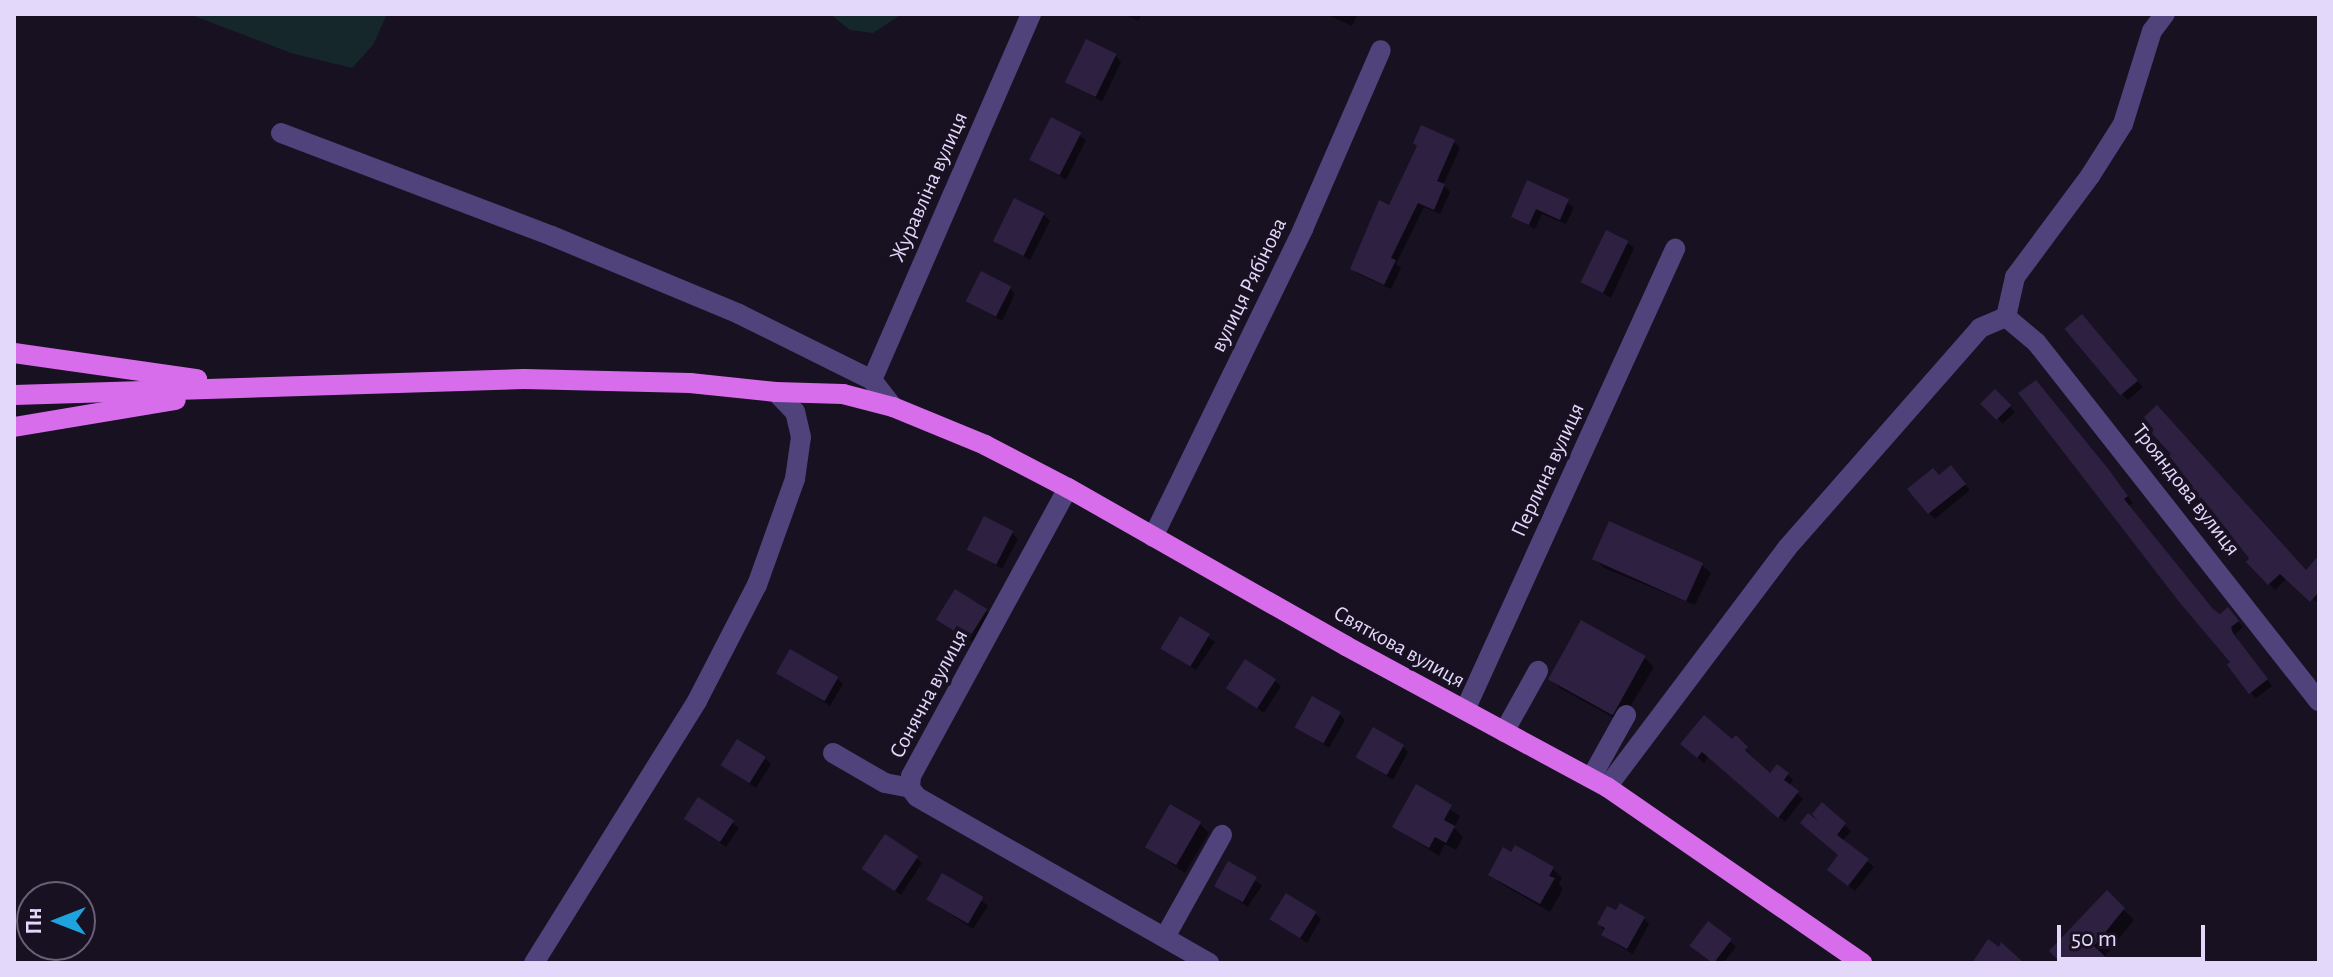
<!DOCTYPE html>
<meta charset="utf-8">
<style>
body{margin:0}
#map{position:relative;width:2333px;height:977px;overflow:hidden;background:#181122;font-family:"Alegreya Sans",sans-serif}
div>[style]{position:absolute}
.green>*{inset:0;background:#15272b}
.shadow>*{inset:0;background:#0007;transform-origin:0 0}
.building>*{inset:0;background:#2d2041;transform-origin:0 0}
.minor>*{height:20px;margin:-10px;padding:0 10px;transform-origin:10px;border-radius:10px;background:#50427b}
.major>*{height:20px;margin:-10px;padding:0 10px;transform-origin:10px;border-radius:10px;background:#d76deb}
span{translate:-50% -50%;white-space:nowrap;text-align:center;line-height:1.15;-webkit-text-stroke:8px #181122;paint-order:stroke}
.street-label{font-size:22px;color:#e3d7fa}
.frame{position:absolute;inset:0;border:16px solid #e3d7fa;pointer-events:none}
.north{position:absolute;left:16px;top:881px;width:80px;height:80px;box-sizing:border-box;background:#181122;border:2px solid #696078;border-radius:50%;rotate:270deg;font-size:22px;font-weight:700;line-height:32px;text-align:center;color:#e3d7fa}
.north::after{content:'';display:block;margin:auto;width:28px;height:36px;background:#1ea3df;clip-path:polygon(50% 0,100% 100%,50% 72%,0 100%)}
.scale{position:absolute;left:2057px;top:925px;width:148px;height:36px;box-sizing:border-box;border:4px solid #e3d7fa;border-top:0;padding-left:10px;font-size:24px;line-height:28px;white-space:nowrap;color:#e3d7fa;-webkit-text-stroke:6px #181122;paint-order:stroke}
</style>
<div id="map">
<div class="green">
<i style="clip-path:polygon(189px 14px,387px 14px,373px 45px,352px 68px,291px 53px)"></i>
<i style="clip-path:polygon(830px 14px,902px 14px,873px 33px,850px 30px)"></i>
</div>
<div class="shadow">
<i style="clip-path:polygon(1124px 14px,1142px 14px,1138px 21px)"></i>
<i style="clip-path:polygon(1326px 14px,1358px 14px,1352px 26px)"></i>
<i style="clip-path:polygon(1116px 56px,1121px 62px,1102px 102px,1067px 81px)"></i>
<i style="clip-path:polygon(1052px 119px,1086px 140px,1066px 180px,1032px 159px)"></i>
<i style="clip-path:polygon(1454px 142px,1460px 148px,1443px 185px,1450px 192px,1440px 214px,1424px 207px,1396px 264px,1401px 268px,1391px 289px,1358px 274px,1352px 268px,1390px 208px)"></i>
<i style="clip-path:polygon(1528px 183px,1574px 207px,1566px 224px,1542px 214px,1535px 229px,1513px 216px)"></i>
<i style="clip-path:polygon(1044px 215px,1050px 221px,1030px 260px,995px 240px)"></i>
<i style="clip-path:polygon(1628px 243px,1634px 248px,1611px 298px,1583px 281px)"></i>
<i style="clip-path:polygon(1010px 288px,1015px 294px,1002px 321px,968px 302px)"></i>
<i style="left:2087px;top:323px;width:85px;height:20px;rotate:49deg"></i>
<i style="left:1995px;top:392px;width:28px;height:17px;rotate:45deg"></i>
<i style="clip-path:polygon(2021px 394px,2115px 478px,2133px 503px,2128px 506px,2216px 613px,2220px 617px,2234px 616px,2243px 627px,2235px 634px,2239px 641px,2272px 686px,2256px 698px,2250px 692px,2233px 663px)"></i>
<i style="clip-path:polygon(1956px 474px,1970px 490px,1935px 519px,1929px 513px,1940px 477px)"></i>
<i style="clip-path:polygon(1012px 533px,1018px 539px,1002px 569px,969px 549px)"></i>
<i style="clip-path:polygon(1594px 558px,1701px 564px,1711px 573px,1695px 605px,1604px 568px)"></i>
<i style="clip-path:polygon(2249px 562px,2306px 572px,2319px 562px,2319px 604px,2287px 578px,2275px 590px)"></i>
<i style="clip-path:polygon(986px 610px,992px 616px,977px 645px,939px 620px)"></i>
<i style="left:1181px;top:619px;width:41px;height:34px;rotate:34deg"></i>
<i style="clip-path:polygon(1582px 623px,1645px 658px,1654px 667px,1621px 722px,1560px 688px,1551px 679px)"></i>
<i style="clip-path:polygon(779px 673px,837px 678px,843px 684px,830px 706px)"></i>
<i style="clip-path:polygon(1275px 681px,1281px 686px,1264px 713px,1228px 688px)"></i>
<i style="clip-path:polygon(1339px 714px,1345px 720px,1329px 748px,1296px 727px)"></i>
<i style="clip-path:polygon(1736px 738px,1770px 776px,1788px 774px,1793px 780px,1789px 786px,1803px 799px,1785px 822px,1709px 756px,1704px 763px,1689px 750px)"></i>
<i style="clip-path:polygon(1403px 746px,1408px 752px,1393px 780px,1358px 757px)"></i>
<i style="clip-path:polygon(765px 758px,771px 764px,756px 788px,723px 766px)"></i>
<i style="clip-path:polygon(1416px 787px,1460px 816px,1454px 828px,1463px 837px,1456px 850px,1445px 844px,1439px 856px,1394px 827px)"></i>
<i style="clip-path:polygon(699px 799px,739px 828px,726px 847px,692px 824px)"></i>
<i style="clip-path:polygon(1822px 805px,1851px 831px,1842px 841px,1874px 867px,1855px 891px,1835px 875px,1840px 855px,1823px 827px)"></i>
<i style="clip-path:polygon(1199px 823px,1209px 833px,1185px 873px,1147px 847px)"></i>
<i style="clip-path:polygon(916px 857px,922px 863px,901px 895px,870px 874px)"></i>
<i style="left:1229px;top:863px;width:40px;height:26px;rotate:34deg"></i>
<i style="clip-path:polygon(1553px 869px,1562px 878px,1559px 884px,1563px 889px,1550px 912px,1500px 883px,1490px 874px)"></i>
<i style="left:943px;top:876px;width:54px;height:28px;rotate:33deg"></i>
<i style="clip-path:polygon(2107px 893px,2134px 920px,2104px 957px,2109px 963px,2063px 963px)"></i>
<i style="clip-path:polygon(1316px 914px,1321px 919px,1307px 943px,1272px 919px)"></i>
<i style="clip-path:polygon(1644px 918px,1649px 924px,1633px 954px,1609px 940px,1599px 923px)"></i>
<i style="clip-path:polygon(1730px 941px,1736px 947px,1723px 963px,1712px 963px,1697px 952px)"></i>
</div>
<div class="building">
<i style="left:1086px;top:39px;width:34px;height:48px;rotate:26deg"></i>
<i style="left:1051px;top:117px;width:34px;height:48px;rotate:27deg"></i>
<i style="clip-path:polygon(1421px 125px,1455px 140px,1437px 181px,1445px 184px,1434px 210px,1418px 203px,1391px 258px,1396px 260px,1384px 285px,1350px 269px,1379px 200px,1389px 205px,1417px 146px,1413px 143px)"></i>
<i style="clip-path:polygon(1527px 180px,1569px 199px,1560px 220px,1536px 209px,1529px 225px,1511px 217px)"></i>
<i style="left:1014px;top:198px;width:34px;height:48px;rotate:26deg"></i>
<i style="left:1606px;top:230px;width:25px;height:58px;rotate:26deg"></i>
<i style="left:981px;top:271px;width:34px;height:34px;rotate:27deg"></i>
<i style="left:2082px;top:314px;width:87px;height:23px;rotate:50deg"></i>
<i style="clip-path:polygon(2036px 380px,2109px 470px,2128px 496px,2124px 499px,2213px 609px,2220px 614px,2228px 607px,2239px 621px,2231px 627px,2233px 633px,2268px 679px,2249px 694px,2227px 665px,2230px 662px,2180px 603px,2018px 393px)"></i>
<i style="left:1995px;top:389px;width:23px;height:21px;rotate:45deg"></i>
<i style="clip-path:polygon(2157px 405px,2306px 570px,2319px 555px,2319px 592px,2310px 602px,2280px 574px,2268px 585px,2246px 562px,2249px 558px,2222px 526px,2162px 462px,2171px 454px,2140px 421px)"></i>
<i style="clip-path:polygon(1951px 465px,1966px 484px,1928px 514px,1907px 489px,1933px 468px,1939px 475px)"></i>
<i style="left:984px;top:516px;width:33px;height:38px;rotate:27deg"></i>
<i style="left:1609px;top:521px;width:103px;height:42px;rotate:24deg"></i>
<i style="left:955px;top:589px;width:38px;height:36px;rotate:32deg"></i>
<i style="left:1180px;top:616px;width:35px;height:38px;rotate:31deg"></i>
<i style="left:1581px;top:620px;width:74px;height:68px;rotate:29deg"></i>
<i style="left:790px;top:649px;width:56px;height:28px;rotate:30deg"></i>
<i style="left:1245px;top:659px;width:37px;height:35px;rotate:33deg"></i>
<i style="left:1312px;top:696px;width:33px;height:36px;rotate:29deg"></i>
<i style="clip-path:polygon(1704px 715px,1732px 739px,1736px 735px,1748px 747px,1745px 750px,1770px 773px,1777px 764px,1789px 773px,1784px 780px,1799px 791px,1778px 818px,1702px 752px,1697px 758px,1680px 744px)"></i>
<i style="left:1373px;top:727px;width:36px;height:35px;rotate:30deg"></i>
<i style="left:737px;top:739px;width:34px;height:31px;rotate:32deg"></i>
<i style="clip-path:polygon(1416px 784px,1452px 805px,1444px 820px,1455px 826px,1446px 843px,1435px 837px,1429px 848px,1392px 827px)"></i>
<i style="left:698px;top:797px;width:43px;height:26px;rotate:33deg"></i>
<i style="clip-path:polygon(1822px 802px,1846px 823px,1837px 835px,1869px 859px,1848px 886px,1827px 870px,1838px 855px,1800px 823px,1808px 813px,1818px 821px,1812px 814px)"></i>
<i style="left:1170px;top:804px;width:36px;height:50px;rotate:30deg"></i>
<i style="left:885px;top:834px;width:40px;height:42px;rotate:34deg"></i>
<i style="clip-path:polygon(1515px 845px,1554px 867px,1549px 876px,1555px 878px,1540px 904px,1488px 875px,1503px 847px,1511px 852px)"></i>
<i style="left:1228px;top:861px;width:33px;height:29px;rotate:29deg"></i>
<i style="left:942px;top:873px;width:48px;height:31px;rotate:30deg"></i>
<i style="clip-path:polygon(2107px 890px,2125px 908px,2094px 946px,2112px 963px,2061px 963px,2049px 951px)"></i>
<i style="left:1286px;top:893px;width:36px;height:31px;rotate:32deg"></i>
<i style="clip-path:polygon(1620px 903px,1645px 917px,1627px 949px,1601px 935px,1605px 928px,1597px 924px,1607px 906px,1616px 910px)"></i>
<i style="left:1708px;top:921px;width:30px;height:31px;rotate:37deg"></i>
<i style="clip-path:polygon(1988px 939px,1999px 947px,2001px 942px,2024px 963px,1972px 963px)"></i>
</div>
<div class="minor">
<i style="left:281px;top:133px;width:290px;rotate:20.8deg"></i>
<i style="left:552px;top:236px;width:203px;rotate:22.6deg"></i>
<i style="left:739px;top:314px;width:148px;rotate:26.4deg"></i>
<i style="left:872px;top:380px;width:34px;rotate:52deg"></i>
<i style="left:2006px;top:317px;width:39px;rotate:40deg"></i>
<i style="left:2036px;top:342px;width:457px;rotate:51.8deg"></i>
<i style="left:2006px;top:317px;width:41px;rotate:-77.3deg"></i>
<i style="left:2015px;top:277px;width:126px;rotate:-53.4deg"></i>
<i style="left:2090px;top:176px;width:62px;rotate:-57.6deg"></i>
<i style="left:2123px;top:124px;width:97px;rotate:-72.7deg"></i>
<i style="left:2152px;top:31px;width:21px;rotate:-53deg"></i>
<i style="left:872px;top:380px;width:399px;rotate:-66.5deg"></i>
<i style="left:1068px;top:488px;width:328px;rotate:118.6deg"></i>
<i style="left:911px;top:776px;width:12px;rotate:95deg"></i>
<i style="left:910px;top:788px;width:11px;rotate:52deg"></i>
<i style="left:917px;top:797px;width:336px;rotate:29.6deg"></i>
<i style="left:1153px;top:537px;width:343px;rotate:-64deg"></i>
<i style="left:1303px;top:229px;width:195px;rotate:-66.5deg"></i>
<i style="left:1465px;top:710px;width:507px;rotate:-65.51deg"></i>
<i style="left:1504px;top:732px;width:70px;rotate:-60.9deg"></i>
<i style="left:833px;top:753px;width:60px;rotate:30deg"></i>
<i style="left:885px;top:783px;width:25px;rotate:11deg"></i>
<i style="left:1591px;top:778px;width:72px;rotate:-60.9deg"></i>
<i style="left:1607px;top:787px;width:299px;rotate:-53deg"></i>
<i style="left:1787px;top:548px;width:293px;rotate:-48.7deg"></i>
<i style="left:1980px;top:328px;width:28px;rotate:-23deg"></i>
<i style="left:1165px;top:937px;width:117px;rotate:-60.8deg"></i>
<i style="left:534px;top:963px;width:309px;rotate:-58.1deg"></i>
<i style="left:697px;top:701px;width:131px;rotate:-62.7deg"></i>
<i style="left:757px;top:585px;width:113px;rotate:-70.3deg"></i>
<i style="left:795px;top:479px;width:42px;rotate:-81.9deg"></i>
<i style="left:801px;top:437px;width:26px;rotate:-103deg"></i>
<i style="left:795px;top:412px;width:28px;rotate:-134deg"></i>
</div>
<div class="major">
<i style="left:14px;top:353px;width:185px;rotate:8.1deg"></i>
<i style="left:14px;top:395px;width:510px;rotate:-1.8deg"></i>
<i style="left:524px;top:379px;width:166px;rotate:1.4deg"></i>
<i style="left:690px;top:383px;width:86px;rotate:6deg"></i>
<i style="left:776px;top:392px;width:67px;rotate:1.7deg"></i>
<i style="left:843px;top:394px;width:52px;rotate:14.6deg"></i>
<i style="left:893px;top:407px;width:100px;rotate:22.4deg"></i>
<i style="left:985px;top:445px;width:93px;rotate:27.4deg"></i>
<i style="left:1068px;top:488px;width:320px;rotate:29.6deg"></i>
<i style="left:1346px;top:646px;width:297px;rotate:28.4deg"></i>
<i style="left:1607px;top:787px;width:310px;rotate:34.6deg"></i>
<i style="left:14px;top:427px;width:164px;rotate:-9.5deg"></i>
</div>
<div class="street-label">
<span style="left:929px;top:187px;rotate:-66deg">Журавліна вулиця</span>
<span style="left:1249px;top:285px;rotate:-64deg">вулиця Рябінова</span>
<span style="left:1548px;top:470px;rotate:-65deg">Перлина вулиця</span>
<span style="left:2186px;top:490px;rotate:52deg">Трояндова вулиця</span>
<span style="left:1399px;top:647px;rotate:29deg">Святкова вулиця</span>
<span style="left:929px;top:694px;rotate:-62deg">Сонячна вулиця</span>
</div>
<div class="frame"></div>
<div class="north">Пн</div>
<div class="scale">50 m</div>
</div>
